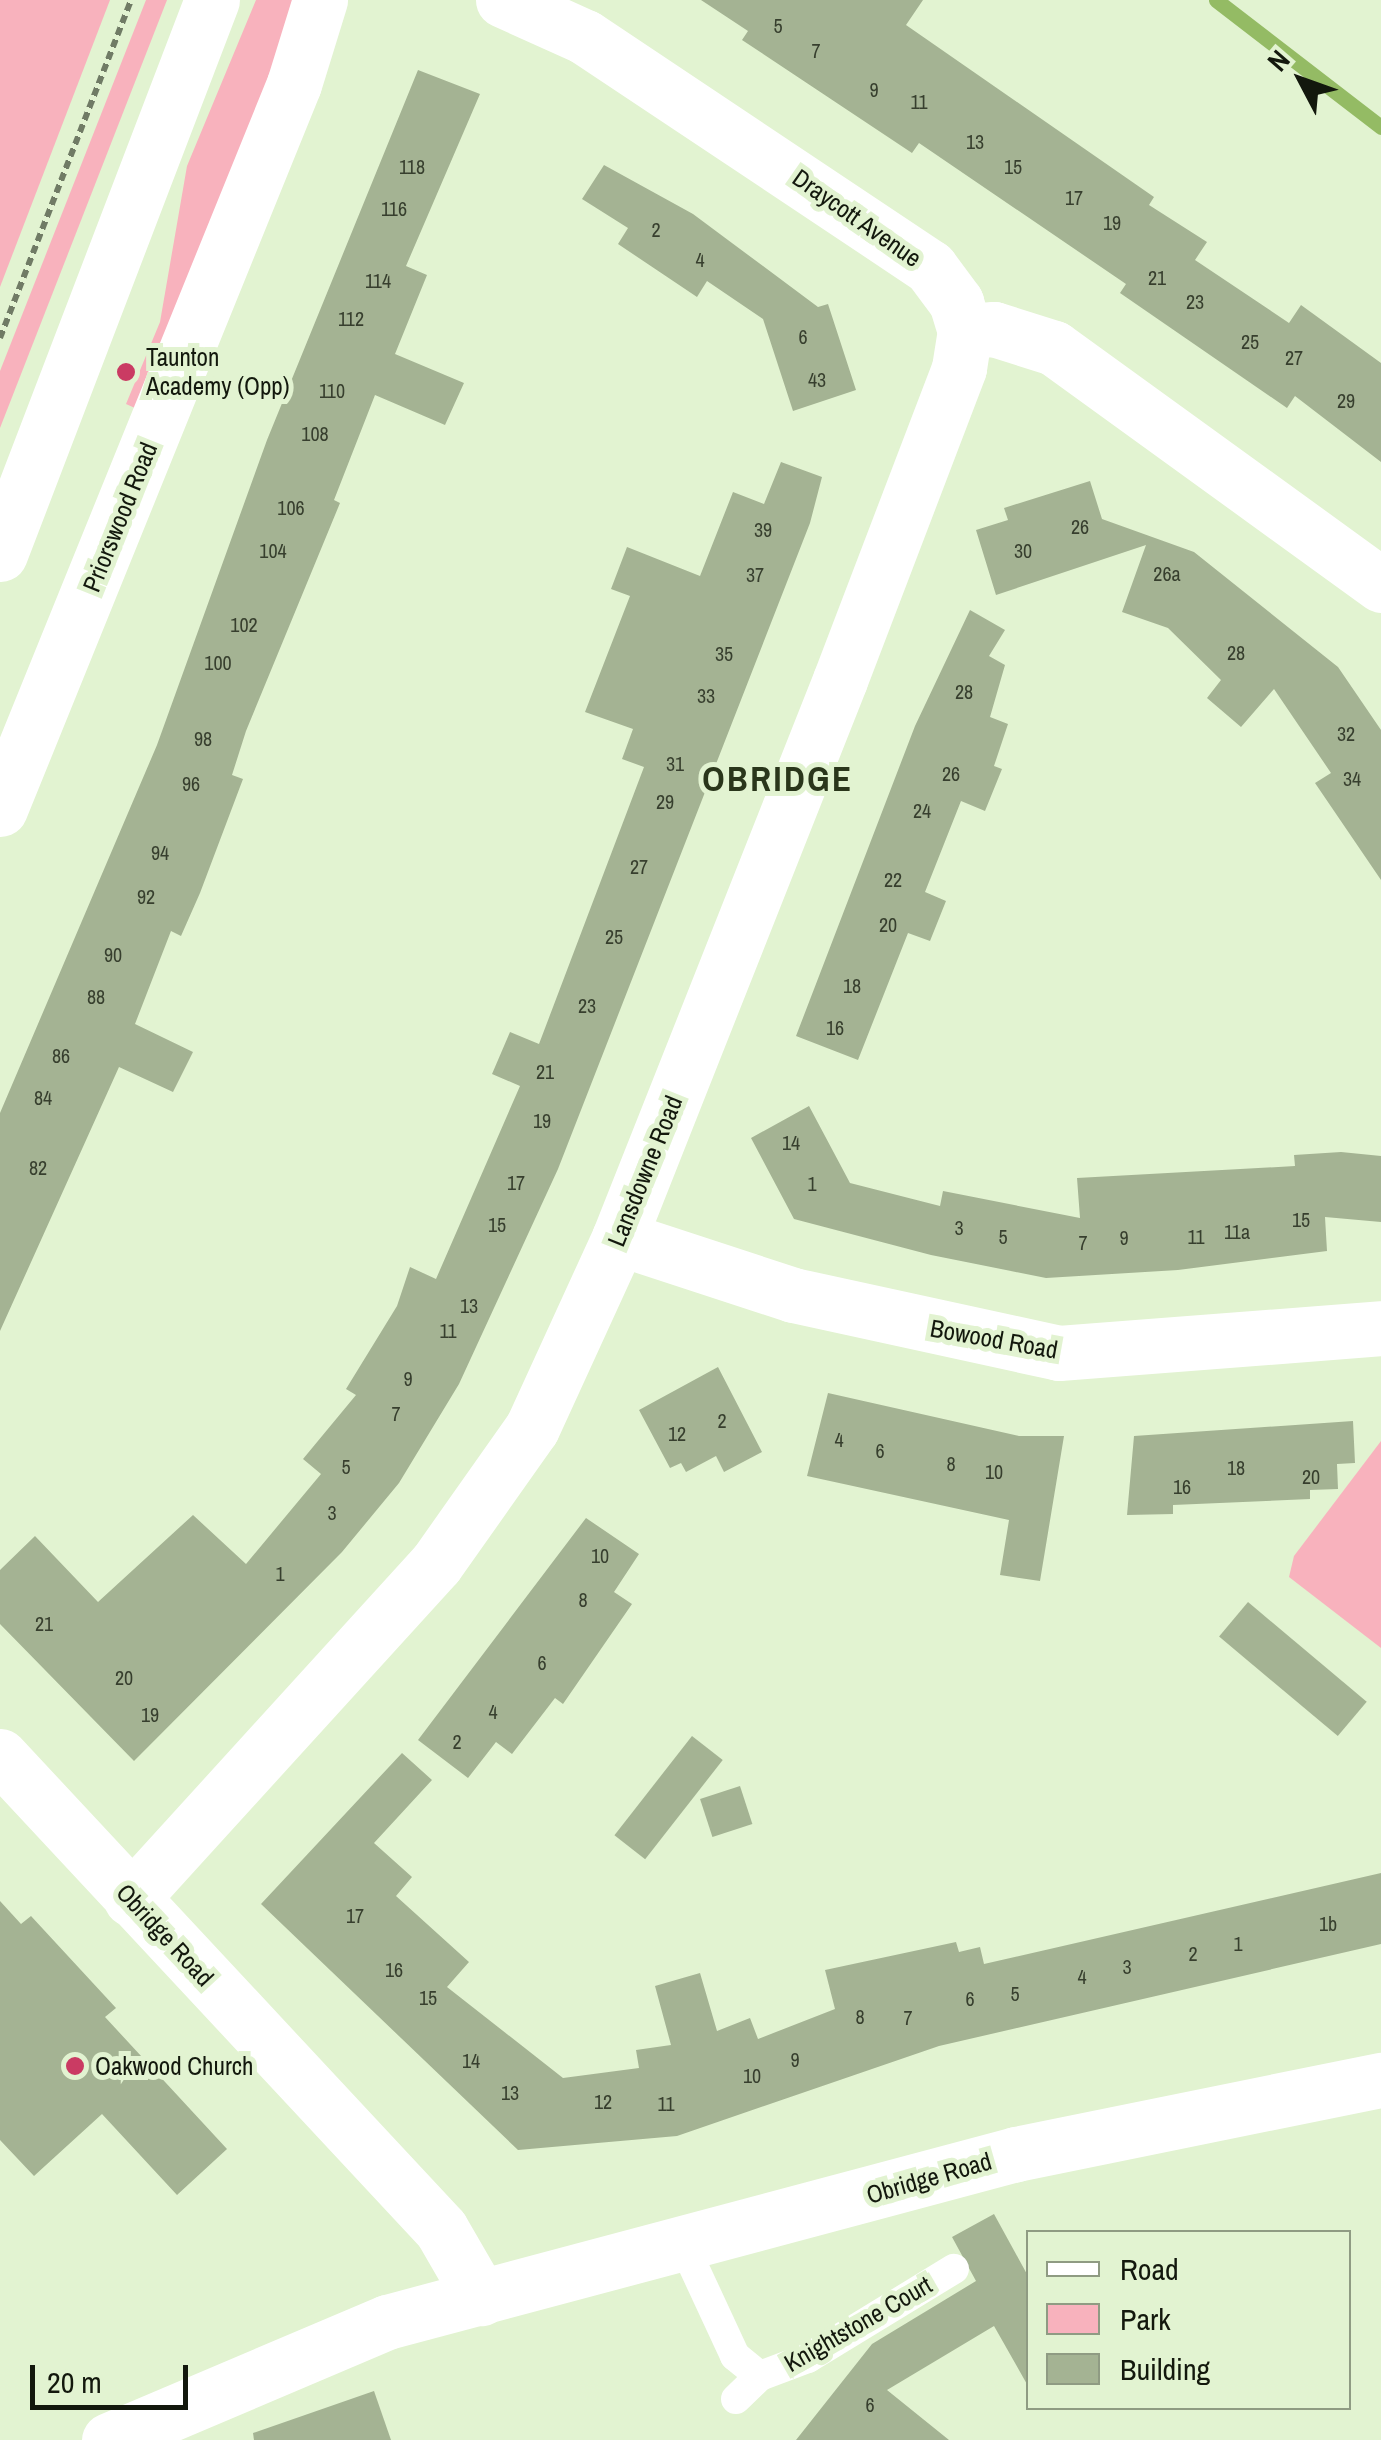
<!DOCTYPE html>
<style>
body{margin:0}
#map{position:relative;width:1381px;height:2440px;overflow:hidden;background:#e2f3d1;font-family:"Archivo Narrow",sans-serif}
div>[style]{position:absolute}
.green>*{inset:0;background:#f8b2bd}
.stream>*{height:15px;margin:-7.5px;padding:0 7.5px;transform-origin:7.5px;border-radius:7.5px;background:#94bb64}
.building>*{inset:0;background:#a4b393;transform-origin:0 0}
.path>*{height:6px;margin-top:-3px;transform-origin:0;background:repeating-linear-gradient(90deg,#707b65 0 8px,transparent 0 13px)}
.service>*{height:30px;margin:-15px;padding:0 15px;transform-origin:15px;border-radius:15px;background:#fff}
.minor>*{height:55px;margin:-27.5px;padding:0 27.5px;transform-origin:27.5px;border-radius:27.5px;background:#fff}
.primary>*{height:55px;margin:-27.5px;padding:0 27.5px;transform-origin:27.5px;border-radius:27.5px;background:#fff}
.dots>*{width:28px;height:28px;translate:-50% -50%;box-sizing:border-box;border:5px solid #e2f3d1;border-radius:50%}
span{translate:-50% -50%;white-space:nowrap;text-align:center;line-height:1.15;-webkit-text-stroke:10px #e2f3d1;paint-order:stroke}
.number-label{font-size:20px;color:#373f2e}
.number-label span{-webkit-text-stroke-width:0}
.street-label{font-size:25px;color:#13180d}
.poi-label{font-size:25px;color:#13180d}
.left{translate:0 -50%;text-align:left}
.district-label{font-size:35px;color:#2a361b;font-weight:700;letter-spacing:2.5px}
.legend{position:absolute;left:1026px;top:2230px;width:325px;height:180px;box-sizing:border-box;background:#e2f3d1;border:2px solid #8f9b83;margin:0;padding:12px 18px;list-style:none;font-size:30px;color:#13180d}
.legend li{display:flex;align-items:center;gap:20px;height:50px}
.legend b{width:50px;border:2px solid #8f9b83}
.north{position:absolute;left:1251px;top:30px;width:100px;height:100px;-webkit-text-stroke:8px #e2f3d1;paint-order:stroke;rotate:311deg;font-size:28px;font-weight:700;line-height:40px;text-align:center;color:#13180d}
.north::after{content:'';display:block;margin:auto;width:35px;height:45px;background:#13180d;clip-path:polygon(50% 0,100% 100%,50% 72%,0 100%)}
.scale{position:absolute;left:30px;top:2365px;width:158px;height:45px;box-sizing:border-box;border:5px solid #13180d;border-top:0;padding-left:12px;font-size:30px;line-height:35px;white-space:nowrap;color:#13180d;-webkit-text-stroke:8px #e2f3d1;paint-order:stroke}
</style>
<div id="map">
<div class="green">
<i style="clip-path:polygon(0 0,110px 0,0 287px)"></i>
<i style="clip-path:polygon(146px 0,167px 0,0 428px,0 371px)"></i>
<i style="clip-path:polygon(256px 0,299px 0,146px 413px,126px 404px,160px 322px,187px 166px)"></i>
<i style="clip-path:polygon(1381px 1441px,1381px 1648px,1289px 1577px,1294px 1556px)"></i>
</div>
<div class="stream">
<i style="left:1216px;top:0;width:208px;rotate:37.6deg"></i>
</div>
<div class="building">
<i style="clip-path:polygon(701px 0,923px 0,906px 25px,1154px 197px,1149px 205px,1207px 242px,1195px 260px,1289px 323px,1301px 305px,1381px 363px,1381px 462px,1295px 396px,1287px 408px,1120px 293px,1126px 284px,919px 143px,912px 153px,742px 40px,748px 31px)"></i>
<i style="clip-path:polygon(418px 70px,480px 94px,406px 266px,427px 275px,395px 354px,464px 383px,445px 425px,375px 395px,334px 500px,340px 503px,246px 731px,232px 775px,243px 779px,200px 893px,181px 936px,171px 931px,135px 1024px,193px 1052px,173px 1092px,119px 1067px,0 1331px,0 1113px,157px 745px,267px 440px)"></i>
<i style="clip-path:polygon(604px 165px,693px 214px,818px 307px,828px 304px,856px 390px,793px 411px,763px 319px,707px 281px,697px 297px,618px 244px,628px 228px,582px 199px)"></i>
<i style="clip-path:polygon(781px 462px,822px 477px,810px 523px,558px 1169px,459px 1384px,399px 1483px,342px 1552px,134px 1761px,0 1624px,0 1570px,35px 1536px,98px 1602px,193px 1515px,246px 1564px,321px 1474px,303px 1459px,356px 1395px,346px 1389px,397px 1306px,410px 1267px,436px 1279px,520px 1086px,492px 1074px,510px 1032px,539px 1044px,644px 767px,622px 759px,633px 729px,585px 712px,630px 596px,611px 589px,627px 547px,700px 576px,733px 492px,764px 504px)"></i>
<i style="clip-path:polygon(1090px 481px,1102px 519px,1194px 552px,1338px 667px,1381px 730px,1381px 880px,1315px 783px,1331px 773px,1274px 689px,1241px 727px,1207px 698px,1221px 680px,1168px 628px,1122px 612px,1146px 545px,996px 595px,976px 530px,1008px 520px,1004px 508px)"></i>
<i style="clip-path:polygon(970px 610px,1005px 630px,989px 656px,1005px 665px,990px 717px,1008px 724px,994px 766px,1002px 769px,985px 811px,961px 801px,925px 892px,946px 901px,930px 941px,908px 933px,858px 1060px,796px 1036px,915px 726px)"></i>
<i style="clip-path:polygon(809px 1106px,850px 1183px,940px 1206px,943px 1191px,1080px 1218px,1077px 1178px,1295px 1166px,1294px 1155px,1341px 1152px,1381px 1156px,1381px 1222px,1325px 1217px,1327px 1251px,1178px 1270px,1046px 1278px,931px 1255px,794px 1219px,751px 1138px)"></i>
<i style="clip-path:polygon(718px 1367px,762px 1452px,724px 1472px,716px 1456px,686px 1472px,681px 1463px,670px 1468px,639px 1410px)"></i>
<i style="clip-path:polygon(828px 1393px,1019px 1436px,1064px 1436px,1040px 1581px,1000px 1575px,1009px 1520px,807px 1476px)"></i>
<i style="clip-path:polygon(1353px 1421px,1355px 1463px,1337px 1464px,1338px 1489px,1310px 1490px,1310px 1499px,1173px 1505px,1173px 1514px,1127px 1515px,1134px 1436px)"></i>
<i style="clip-path:polygon(586px 1518px,639px 1554px,614px 1592px,632px 1604px,563px 1704px,555px 1698px,512px 1754px,496px 1742px,468px 1778px,418px 1740px)"></i>
<i style="left:1248px;top:1602px;width:155px;height:45px;rotate:40deg"></i>
<i style="left:692px;top:1736px;width:39px;height:126px;rotate:38deg"></i>
<i style="clip-path:polygon(402px 1753px,432px 1780px,374px 1843px,412px 1877px,396px 1896px,469px 1962px,447px 1987px,563px 2078px,639px 2068px,636px 2050px,671px 2045px,655px 1986px,700px 1973px,717px 2031px,750px 2018px,758px 2039px,835px 2009px,825px 1970px,956px 1942px,959px 1952px,980px 1947px,984px 1964px,1381px 1873px,1381px 1944px,939px 2046px,677px 2136px,518px 2150px,261px 1904px)"></i>
<i style="left:740px;top:1786px;width:40px;height:42px;rotate:72deg"></i>
<i style="clip-path:polygon(0 1901px,21px 1924px,31px 1916px,116px 2008px,105px 2017px,227px 2149px,177px 2195px,102px 2114px,34px 2176px,0 2140px)"></i>
<i style="clip-path:polygon(994px 2214px,1028px 2276px,1028px 2386px,994px 2326px,887px 2390px,949px 2440px,796px 2440px,872px 2344px,976px 2281px,952px 2237px)"></i>
<i style="clip-path:polygon(374px 2391px,391px 2440px,254px 2440px,253px 2433px)"></i>
</div>
<div class="path">
<i style="left:0;top:338px;width:362px;rotate:-68.8deg"></i>
</div>
<div class="service">
<i style="left:684px;top:2246px;width:121px;rotate:65.1deg"></i>
<i style="left:735px;top:2356px;width:32px;rotate:39deg"></i>
<i style="left:760px;top:2376px;width:51px;rotate:-20.6deg"></i>
<i style="left:808px;top:2358px;width:171px;rotate:-31.4deg"></i>
<i style="left:736px;top:2399px;width:33px;rotate:-44deg"></i>
</div>
<div class="minor">
<i style="left:503px;top:0;width:90px;rotate:24.3deg"></i>
<i style="left:585px;top:37px;width:415px;rotate:33.7deg"></i>
<i style="left:930px;top:267px;width:44px;rotate:53.4deg"></i>
<i style="left:956px;top:302px;width:30px;rotate:73deg"></i>
<i style="left:965px;top:331px;width:29px;rotate:-4deg"></i>
<i style="left:994px;top:329px;width:63px;rotate:17.6deg"></i>
<i style="left:1054px;top:348px;width:404px;rotate:35.9deg"></i>
<i style="left:0;top:809px;width:782px;rotate:-67.93deg"></i>
<i style="left:294px;top:84px;width:88px;rotate:-72.8deg"></i>
<i style="left:619px;top:1238px;width:183px;rotate:18.1deg"></i>
<i style="left:793px;top:1295px;width:272px;rotate:12.3deg"></i>
<i style="left:1059px;top:1353px;width:323px;rotate:-4.4deg"></i>
<i style="left:0;top:1756px;width:647px;rotate:47.01deg"></i>
<i style="left:441px;top:2229px;width:80px;rotate:59.9deg"></i>
<i style="left:131px;top:1899px;width:453px;rotate:-47.7deg"></i>
<i style="left:436px;top:1564px;width:166px;rotate:-54.8deg"></i>
<i style="left:532px;top:1428px;width:209px;rotate:-65.4deg"></i>
<i style="left:619px;top:1238px;width:600px;rotate:-68.39deg"></i>
<i style="left:840px;top:680px;width:334px;rotate:-69.1deg"></i>
<i style="left:959px;top:368px;width:37px;rotate:-81deg"></i>
<i style="left:109px;top:2440px;width:302px;rotate:-23deg"></i>
<i style="left:387px;top:2322px;width:651px;rotate:-14.95deg"></i>
<i style="left:1016px;top:2154px;width:372px;rotate:-11.5deg"></i>
</div>
<div class="primary">
<i style="left:0;top:554px;width:593px;rotate:-69.06deg"></i>
</div>
<div class="dots">
<i style="left:126px;top:372px;background:#ca3b63"></i>
<i style="left:75px;top:2066px;background:#ca3b63"></i>
</div>
<div class="number-label">
<span style="left:778px;top:25px">5</span>
<span style="left:816px;top:50px">7</span>
<span style="left:874px;top:89px">9</span>
<span style="left:919px;top:101px">11</span>
<span style="left:975px;top:141px">13</span>
<span style="left:412px;top:166px">118</span>
<span style="left:1013px;top:166px">15</span>
<span style="left:1074px;top:197px">17</span>
<span style="left:394px;top:208px">116</span>
<span style="left:1112px;top:222px">19</span>
<span style="left:656px;top:229px">2</span>
<span style="left:700px;top:259px">4</span>
<span style="left:1157px;top:277px">21</span>
<span style="left:378px;top:280px">114</span>
<span style="left:1195px;top:301px">23</span>
<span style="left:351px;top:318px">112</span>
<span style="left:803px;top:336px">6</span>
<span style="left:1250px;top:341px">25</span>
<span style="left:1294px;top:357px">27</span>
<span style="left:817px;top:379px">43</span>
<span style="left:332px;top:390px">110</span>
<span style="left:1346px;top:400px">29</span>
<span style="left:315px;top:433px">108</span>
<span style="left:291px;top:507px">106</span>
<span style="left:1080px;top:526px">26</span>
<span style="left:763px;top:529px">39</span>
<span style="left:273px;top:550px">104</span>
<span style="left:1023px;top:550px">30</span>
<span style="left:1167px;top:573px">26a</span>
<span style="left:755px;top:574px">37</span>
<span style="left:244px;top:624px">102</span>
<span style="left:1236px;top:652px">28</span>
<span style="left:724px;top:653px">35</span>
<span style="left:218px;top:662px">100</span>
<span style="left:964px;top:691px">28</span>
<span style="left:706px;top:695px">33</span>
<span style="left:1346px;top:733px">32</span>
<span style="left:203px;top:738px">98</span>
<span style="left:675px;top:763px">31</span>
<span style="left:951px;top:773px">26</span>
<span style="left:1352px;top:778px">34</span>
<span style="left:191px;top:783px">96</span>
<span style="left:665px;top:801px">29</span>
<span style="left:922px;top:810px">24</span>
<span style="left:160px;top:852px">94</span>
<span style="left:639px;top:866px">27</span>
<span style="left:893px;top:879px">22</span>
<span style="left:146px;top:896px">92</span>
<span style="left:888px;top:924px">20</span>
<span style="left:614px;top:936px">25</span>
<span style="left:113px;top:954px">90</span>
<span style="left:852px;top:985px">18</span>
<span style="left:96px;top:996px">88</span>
<span style="left:587px;top:1005px">23</span>
<span style="left:835px;top:1027px">16</span>
<span style="left:61px;top:1055px">86</span>
<span style="left:545px;top:1071px">21</span>
<span style="left:43px;top:1097px">84</span>
<span style="left:542px;top:1120px">19</span>
<span style="left:791px;top:1142px">14</span>
<span style="left:38px;top:1167px">82</span>
<span style="left:516px;top:1182px">17</span>
<span style="left:812px;top:1183px">1</span>
<span style="left:1301px;top:1219px">15</span>
<span style="left:497px;top:1224px">15</span>
<span style="left:959px;top:1227px">3</span>
<span style="left:1237px;top:1231px">11a</span>
<span style="left:1003px;top:1236px">5</span>
<span style="left:1196px;top:1236px">11</span>
<span style="left:1124px;top:1237px">9</span>
<span style="left:1083px;top:1242px">7</span>
<span style="left:469px;top:1305px">13</span>
<span style="left:448px;top:1330px">11</span>
<span style="left:408px;top:1378px">9</span>
<span style="left:396px;top:1413px">7</span>
<span style="left:722px;top:1420px">2</span>
<span style="left:677px;top:1433px">12</span>
<span style="left:839px;top:1439px">4</span>
<span style="left:880px;top:1450px">6</span>
<span style="left:951px;top:1463px">8</span>
<span style="left:346px;top:1466px">5</span>
<span style="left:1236px;top:1467px">18</span>
<span style="left:994px;top:1471px">10</span>
<span style="left:1311px;top:1476px">20</span>
<span style="left:1182px;top:1486px">16</span>
<span style="left:332px;top:1512px">3</span>
<span style="left:600px;top:1555px">10</span>
<span style="left:280px;top:1573px">1</span>
<span style="left:583px;top:1599px">8</span>
<span style="left:44px;top:1623px">21</span>
<span style="left:542px;top:1662px">6</span>
<span style="left:124px;top:1677px">20</span>
<span style="left:493px;top:1711px">4</span>
<span style="left:150px;top:1714px">19</span>
<span style="left:457px;top:1741px">2</span>
<span style="left:355px;top:1915px">17</span>
<span style="left:1328px;top:1923px">1b</span>
<span style="left:1238px;top:1943px">1</span>
<span style="left:1193px;top:1953px">2</span>
<span style="left:1127px;top:1966px">3</span>
<span style="left:394px;top:1969px">16</span>
<span style="left:1082px;top:1976px">4</span>
<span style="left:1015px;top:1993px">5</span>
<span style="left:428px;top:1997px">15</span>
<span style="left:970px;top:1998px">6</span>
<span style="left:860px;top:2016px">8</span>
<span style="left:908px;top:2017px">7</span>
<span style="left:795px;top:2059px">9</span>
<span style="left:471px;top:2060px">14</span>
<span style="left:752px;top:2075px">10</span>
<span style="left:510px;top:2092px">13</span>
<span style="left:603px;top:2101px">12</span>
<span style="left:666px;top:2103px">11</span>
<span style="left:870px;top:2404px">6</span>
</div>
<div class="street-label">
<span style="left:857px;top:218px;rotate:35deg">Draycott Avenue</span>
<span style="left:120px;top:517px;rotate:-68deg">Priorswood Road</span>
<span style="left:645px;top:1171px;rotate:-68deg">Lansdowne Road</span>
<span style="left:994px;top:1339px;rotate:10deg">Bowood Road</span>
<span style="left:165px;top:1935px;rotate:47deg">Obridge Road</span>
<span style="left:929px;top:2178px;rotate:-16deg">Obridge Road</span>
<span style="left:858px;top:2324px;rotate:-30deg">Knightstone Court</span>
</div>
<div class="poi-label">
<span class="left" style="left:146px;top:372px">Taunton<br>Academy (Opp)</span>
<span class="left" style="left:95px;top:2066px">Oakwood Church</span>
</div>
<div class="district-label">
<span style="left:778px;top:779px">OBRIDGE</span>
</div>
<ul class="legend">
<li><b style="height:12px;background:#fff"></b>Road</li>
<li><b style="height:28px;background:#f8b2bd"></b>Park</li>
<li><b style="height:28px;background:#a4b393"></b>Building</li>
</ul>
<div class="north">N</div>
<div class="scale">20 m</div>
</div>
